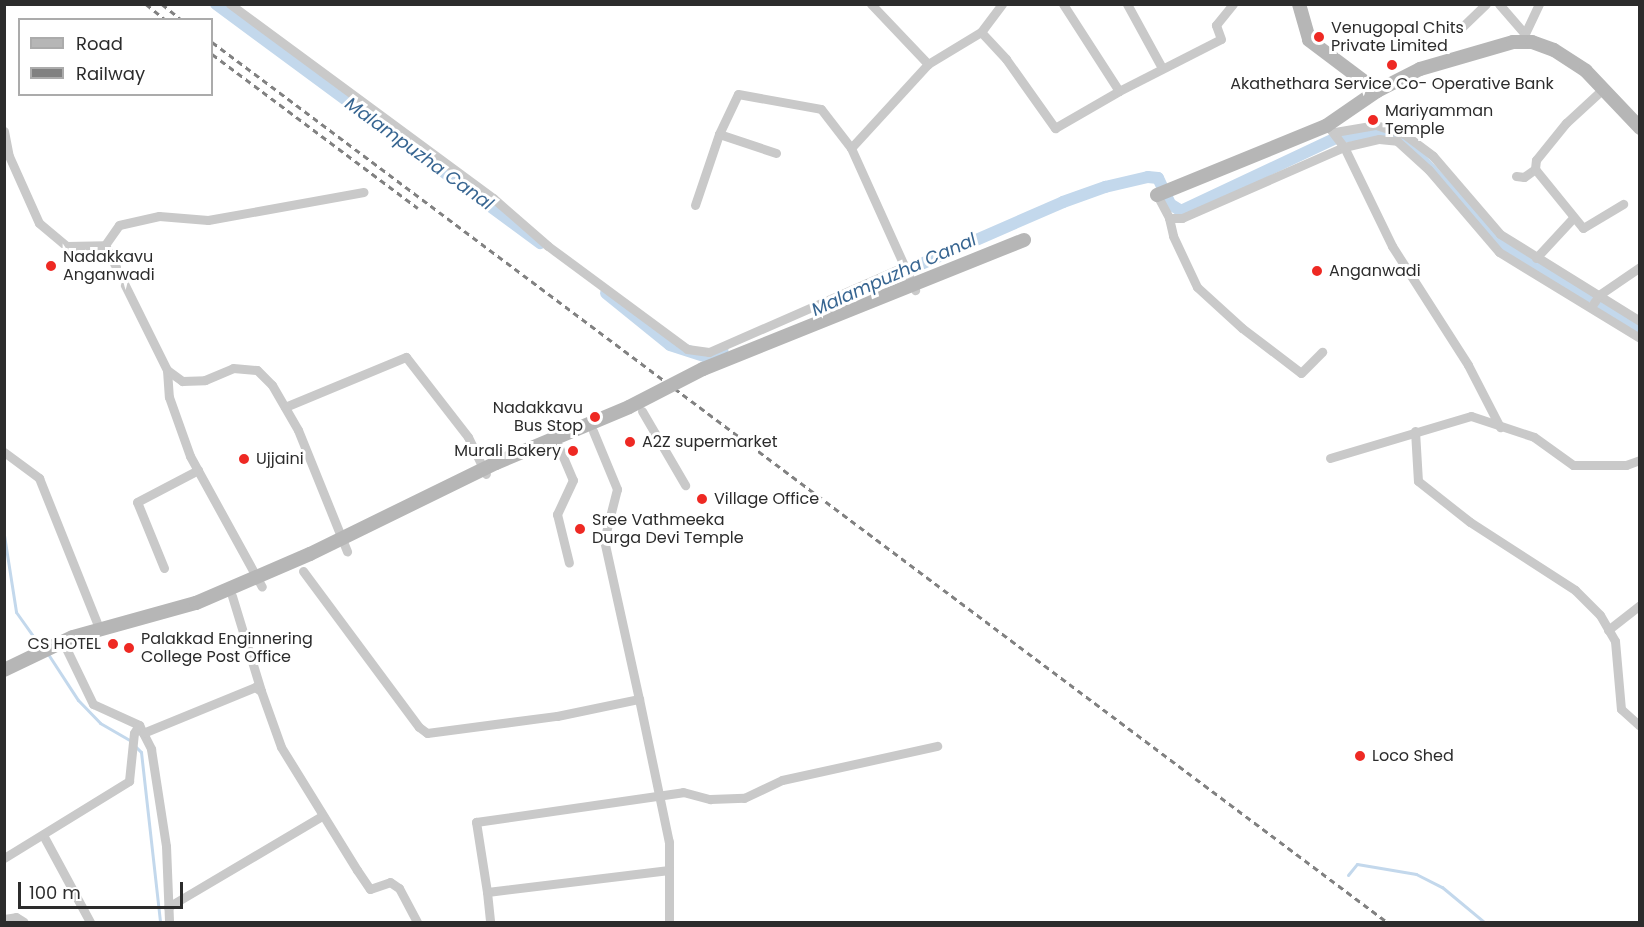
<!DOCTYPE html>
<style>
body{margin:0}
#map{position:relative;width:1644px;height:927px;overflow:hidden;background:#fff;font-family:Poppins,sans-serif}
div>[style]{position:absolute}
.stream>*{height:3px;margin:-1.5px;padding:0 1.5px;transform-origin:1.5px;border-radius:1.5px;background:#c3d8ec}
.canal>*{height:12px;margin:-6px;padding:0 6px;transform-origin:6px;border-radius:6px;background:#c3d8ec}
.street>*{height:9px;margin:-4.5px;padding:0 4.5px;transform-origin:4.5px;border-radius:4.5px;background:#c9c9c9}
.secondary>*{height:14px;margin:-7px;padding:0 7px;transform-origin:7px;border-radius:7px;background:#b6b6b6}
.rail>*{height:3px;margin-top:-1.5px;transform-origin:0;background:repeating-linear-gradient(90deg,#818181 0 6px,transparent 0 10.5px)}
.secondary-bridge>*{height:14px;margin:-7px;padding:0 7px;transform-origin:7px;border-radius:7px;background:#b6b6b6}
.dots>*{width:16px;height:16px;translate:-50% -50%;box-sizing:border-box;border:3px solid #fff;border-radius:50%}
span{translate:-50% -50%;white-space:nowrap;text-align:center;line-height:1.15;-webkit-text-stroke:6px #fff;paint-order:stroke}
.poi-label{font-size:16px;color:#2c2c2c}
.left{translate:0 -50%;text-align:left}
.right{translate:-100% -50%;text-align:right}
.water-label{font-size:18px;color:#376591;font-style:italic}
.frame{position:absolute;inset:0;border:6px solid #2c2c2c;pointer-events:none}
.legend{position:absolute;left:18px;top:18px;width:195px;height:78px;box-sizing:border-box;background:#fff;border:2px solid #ababab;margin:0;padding:8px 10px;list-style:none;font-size:18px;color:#2c2c2c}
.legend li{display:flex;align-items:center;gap:12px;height:30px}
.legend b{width:30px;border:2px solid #ababab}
.scale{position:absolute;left:18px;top:882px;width:165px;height:27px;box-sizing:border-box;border:3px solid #2c2c2c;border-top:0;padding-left:8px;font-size:18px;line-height:21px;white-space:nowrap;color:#2c2c2c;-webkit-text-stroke:4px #fff;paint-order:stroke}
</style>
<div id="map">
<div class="stream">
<i style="left:4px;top:535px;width:78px;rotate:81.1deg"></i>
<i style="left:16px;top:612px;width:43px;rotate:54.5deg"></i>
<i style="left:48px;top:654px;width:55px;rotate:56.9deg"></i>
<i style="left:78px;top:700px;width:32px;rotate:46deg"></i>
<i style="left:100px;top:723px;width:34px;rotate:30deg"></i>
<i style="left:134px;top:745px;width:10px;rotate:45deg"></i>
<i style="left:141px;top:752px;width:171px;rotate:83.6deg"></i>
<i style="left:1348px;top:875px;width:14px;rotate:-51deg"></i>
<i style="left:1357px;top:864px;width:60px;rotate:9.6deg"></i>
<i style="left:1416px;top:874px;width:29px;rotate:27deg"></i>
<i style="left:1442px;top:887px;width:55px;rotate:39.8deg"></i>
</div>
<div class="canal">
<i style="left:216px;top:4px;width:403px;rotate:36.4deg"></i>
<i style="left:896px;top:275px;width:182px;rotate:-23.6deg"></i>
<i style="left:1063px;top:202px;width:45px;rotate:-19.7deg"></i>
<i style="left:1105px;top:187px;width:44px;rotate:-13.1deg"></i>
<i style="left:1148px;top:177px;width:10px;rotate:6deg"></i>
<i style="left:1158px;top:178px;width:29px;rotate:65deg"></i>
<i style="left:1170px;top:204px;width:13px;rotate:32deg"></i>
<i style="left:1181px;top:211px;width:171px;rotate:-25.2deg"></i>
<i style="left:1336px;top:138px;width:37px;rotate:-9deg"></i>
<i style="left:1373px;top:132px;width:28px;rotate:10deg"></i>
<i style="left:1401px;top:137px;width:127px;rotate:47.5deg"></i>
<i style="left:1487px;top:231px;width:37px;rotate:38deg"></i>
<i style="left:1516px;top:254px;width:83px;rotate:31.2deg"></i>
<i style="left:606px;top:293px;width:82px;rotate:39.1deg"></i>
<i style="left:670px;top:345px;width:39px;rotate:18deg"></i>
<i style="left:707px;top:357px;width:17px;rotate:-24deg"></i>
<i style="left:1601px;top:306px;width:45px;rotate:30.5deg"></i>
</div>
<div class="street">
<i style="left:230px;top:4px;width:327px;rotate:36.4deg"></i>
<i style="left:493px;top:198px;width:73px;rotate:41.1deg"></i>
<i style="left:548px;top:246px;width:173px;rotate:36.5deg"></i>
<i style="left:687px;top:349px;width:22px;rotate:8deg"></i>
<i style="left:709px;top:352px;width:213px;rotate:-23.6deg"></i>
<i style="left:871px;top:4px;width:83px;rotate:46.5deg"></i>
<i style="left:1127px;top:4px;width:73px;rotate:61.3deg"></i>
<i style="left:1499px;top:4px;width:38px;rotate:49deg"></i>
<i style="left:1460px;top:29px;width:36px;rotate:-44deg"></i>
<i style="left:981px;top:32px;width:37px;rotate:47deg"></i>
<i style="left:1006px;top:59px;width:85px;rotate:54.6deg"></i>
<i style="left:1055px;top:128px;width:74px;rotate:-30deg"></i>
<i style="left:1119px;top:91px;width:103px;rotate:-122.8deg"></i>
<i style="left:1521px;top:42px;width:42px;rotate:-64.7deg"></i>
<i style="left:1119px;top:91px;width:114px;rotate:-27deg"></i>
<i style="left:1221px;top:39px;width:15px;rotate:-110deg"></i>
<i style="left:1216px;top:25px;width:27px;rotate:-51deg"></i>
<i style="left:1331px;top:130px;width:21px;rotate:53deg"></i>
<i style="left:1344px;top:147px;width:110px;rotate:64.1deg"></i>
<i style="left:1392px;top:246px;width:141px;rotate:57.4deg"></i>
<i style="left:1468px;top:365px;width:70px;rotate:62.7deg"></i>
<i style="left:4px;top:131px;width:25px;rotate:79deg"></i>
<i style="left:9px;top:156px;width:73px;rotate:65.9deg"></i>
<i style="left:39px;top:223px;width:35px;rotate:40deg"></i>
<i style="left:66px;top:246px;width:39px;rotate:-1deg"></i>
<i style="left:105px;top:245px;width:140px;rotate:63.6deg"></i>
<i style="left:167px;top:370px;width:27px;rotate:86deg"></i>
<i style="left:169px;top:397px;width:63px;rotate:70.4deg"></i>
<i style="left:190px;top:456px;width:149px;rotate:61.2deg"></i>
<i style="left:1335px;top:132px;width:42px;rotate:-9.7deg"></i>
<i style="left:1376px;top:125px;width:29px;rotate:18deg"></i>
<i style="left:1404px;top:134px;width:36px;rotate:37deg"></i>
<i style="left:1433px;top:156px;width:103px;rotate:49.3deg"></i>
<i style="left:1500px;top:234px;width:165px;rotate:31.9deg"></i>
<i style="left:851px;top:148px;width:114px;rotate:-47.5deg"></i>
<i style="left:928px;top:64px;width:62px;rotate:-31.1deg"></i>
<i style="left:981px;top:32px;width:35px;rotate:-53deg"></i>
<i style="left:776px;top:153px;width:60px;rotate:-161.6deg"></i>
<i style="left:719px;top:134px;width:44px;rotate:-64.6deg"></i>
<i style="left:738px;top:94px;width:84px;rotate:10.2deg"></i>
<i style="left:821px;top:109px;width:49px;rotate:52.4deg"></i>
<i style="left:851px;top:148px;width:156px;rotate:65.7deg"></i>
<i style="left:1535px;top:169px;width:76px;rotate:50.9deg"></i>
<i style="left:1583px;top:228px;width:47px;rotate:-31deg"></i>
<i style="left:1516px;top:176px;width:8px;rotate:7deg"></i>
<i style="left:1524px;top:177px;width:14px;rotate:-36deg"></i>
<i style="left:1535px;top:169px;width:9px;rotate:-84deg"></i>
<i style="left:1536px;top:160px;width:48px;rotate:-51deg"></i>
<i style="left:1566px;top:123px;width:50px;rotate:-42.6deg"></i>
<i style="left:1157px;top:195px;width:26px;rotate:62deg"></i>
<i style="left:1169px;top:218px;width:13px"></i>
<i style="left:1182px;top:218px;width:177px;rotate:-23.7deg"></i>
<i style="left:1344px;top:147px;width:36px;rotate:-13deg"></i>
<i style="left:1379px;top:139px;width:18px;rotate:6deg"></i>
<i style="left:1397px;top:141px;width:43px;rotate:42.2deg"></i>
<i style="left:1429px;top:170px;width:108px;rotate:49.5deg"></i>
<i style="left:1499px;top:252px;width:165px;rotate:31.4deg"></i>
<i style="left:695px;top:205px;width:75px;rotate:-71.3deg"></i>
<i style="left:1169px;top:218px;width:18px;rotate:77deg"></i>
<i style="left:1173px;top:236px;width:56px;rotate:64.8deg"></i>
<i style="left:1197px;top:287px;width:61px;rotate:42.3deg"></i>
<i style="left:1242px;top:328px;width:74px;rotate:37.3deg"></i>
<i style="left:1301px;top:373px;width:30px;rotate:-45deg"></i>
<i style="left:105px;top:245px;width:24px;rotate:-55deg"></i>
<i style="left:119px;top:225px;width:41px;rotate:-12.7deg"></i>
<i style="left:159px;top:216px;width:49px;rotate:4.7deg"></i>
<i style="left:208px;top:220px;width:158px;rotate:-10.2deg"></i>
<i style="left:1536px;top:258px;width:54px;rotate:-47.2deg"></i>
<i style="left:1591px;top:307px;width:14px;rotate:-56deg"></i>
<i style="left:1599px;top:295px;width:50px;rotate:-34.3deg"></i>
<i style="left:167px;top:370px;width:19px;rotate:36deg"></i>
<i style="left:182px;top:381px;width:23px;rotate:-2deg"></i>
<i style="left:205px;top:380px;width:30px;rotate:-23deg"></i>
<i style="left:233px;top:368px;width:24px;rotate:5deg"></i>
<i style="left:257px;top:370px;width:21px;rotate:45deg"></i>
<i style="left:272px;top:385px;width:52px;rotate:60deg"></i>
<i style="left:298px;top:430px;width:131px;rotate:68deg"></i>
<i style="left:285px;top:407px;width:131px;rotate:-22.5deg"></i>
<i style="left:406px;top:357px;width:101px;rotate:52.2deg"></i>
<i style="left:468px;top:437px;width:41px;rotate:64.1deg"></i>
<i style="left:642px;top:411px;width:86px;rotate:59.8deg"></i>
<i style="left:593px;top:431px;width:63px;rotate:67.5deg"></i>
<i style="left:617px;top:489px;width:53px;rotate:104.3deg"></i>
<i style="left:604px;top:540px;width:163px;rotate:77.6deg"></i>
<i style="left:1415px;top:431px;width:50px;rotate:86.6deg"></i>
<i style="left:1418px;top:481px;width:66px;rotate:38.3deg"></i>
<i style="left:1470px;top:522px;width:125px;rotate:32.9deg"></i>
<i style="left:1575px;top:590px;width:35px;rotate:45deg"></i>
<i style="left:1600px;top:615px;width:30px;rotate:60deg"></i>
<i style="left:1615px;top:641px;width:68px;rotate:85deg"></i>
<i style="left:1621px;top:709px;width:25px;rotate:42deg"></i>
<i style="left:558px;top:445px;width:38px;rotate:67deg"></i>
<i style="left:573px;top:480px;width:38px;rotate:115deg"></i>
<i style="left:557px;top:514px;width:50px;rotate:76.2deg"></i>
<i style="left:4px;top:452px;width:44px;rotate:36.6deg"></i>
<i style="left:39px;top:478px;width:162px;rotate:68.2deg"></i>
<i style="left:1330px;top:458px;width:147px;rotate:-16.6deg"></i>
<i style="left:1471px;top:416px;width:66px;rotate:18.4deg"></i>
<i style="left:1534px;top:437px;width:48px;rotate:35.7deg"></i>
<i style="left:1573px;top:465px;width:53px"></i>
<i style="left:1626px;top:465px;width:15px;rotate:-20deg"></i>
<i style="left:164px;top:568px;width:71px;rotate:-112.2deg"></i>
<i style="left:137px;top:502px;width:69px;rotate:-27.7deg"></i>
<i style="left:303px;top:571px;width:194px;rotate:53.4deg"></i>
<i style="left:419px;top:727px;width:10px;rotate:37deg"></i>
<i style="left:427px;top:733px;width:131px;rotate:-7.5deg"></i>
<i style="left:557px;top:716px;width:84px;rotate:-11.7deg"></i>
<i style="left:639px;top:699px;width:146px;rotate:78.2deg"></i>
<i style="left:669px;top:842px;width:80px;rotate:90deg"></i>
<i style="left:232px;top:596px;width:99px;rotate:73deg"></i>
<i style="left:1608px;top:630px;width:41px;rotate:-38deg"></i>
<i style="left:63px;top:642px;width:69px;rotate:64.2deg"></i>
<i style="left:93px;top:704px;width:51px;rotate:24.5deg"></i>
<i style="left:139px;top:725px;width:27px;rotate:63deg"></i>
<i style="left:151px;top:749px;width:98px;rotate:81.2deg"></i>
<i style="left:166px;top:846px;width:76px;rotate:87.7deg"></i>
<i style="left:143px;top:733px;width:121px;rotate:-22.3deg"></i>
<i style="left:255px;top:687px;width:7px;rotate:34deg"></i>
<i style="left:261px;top:691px;width:59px;rotate:70.3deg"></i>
<i style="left:281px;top:747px;width:145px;rotate:58.3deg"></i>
<i style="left:357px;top:870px;width:23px;rotate:56deg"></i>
<i style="left:370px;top:889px;width:21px;rotate:-19deg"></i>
<i style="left:390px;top:882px;width:11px;rotate:34deg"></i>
<i style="left:399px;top:888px;width:38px;rotate:62deg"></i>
<i style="left:43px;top:835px;width:99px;rotate:61.6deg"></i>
<i style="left:4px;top:858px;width:147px;rotate:-31.6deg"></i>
<i style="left:129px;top:781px;width:48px;rotate:-84.1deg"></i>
<i style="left:134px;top:733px;width:9px;rotate:-58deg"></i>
<i style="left:669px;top:870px;width:183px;rotate:173.1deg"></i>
<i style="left:487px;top:892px;width:71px;rotate:-98.9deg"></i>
<i style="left:476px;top:822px;width:209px;rotate:-8.2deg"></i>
<i style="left:683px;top:792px;width:28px;rotate:15deg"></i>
<i style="left:710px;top:799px;width:34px;rotate:-2deg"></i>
<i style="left:744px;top:798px;width:42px;rotate:-25.3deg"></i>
<i style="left:782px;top:780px;width:159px;rotate:-12.4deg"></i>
<i style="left:487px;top:892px;width:30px;rotate:84deg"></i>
<i style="left:168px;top:907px;width:179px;rotate:-30.6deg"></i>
<i style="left:4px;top:919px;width:12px;rotate:-9deg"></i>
<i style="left:16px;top:917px;width:9px;rotate:32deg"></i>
</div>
<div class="secondary">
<i style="left:1299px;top:4px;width:37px;rotate:74deg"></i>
<i style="left:1309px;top:40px;width:85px;rotate:36.9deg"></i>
<i style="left:1157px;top:195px;width:183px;rotate:-22.2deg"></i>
<i style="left:1326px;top:126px;width:62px;rotate:-34.5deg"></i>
<i style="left:1377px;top:91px;width:48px;rotate:-27.1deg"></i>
<i style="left:1420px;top:69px;width:97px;rotate:-16.2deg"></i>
<i style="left:1513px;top:42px;width:19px"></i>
<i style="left:1532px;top:42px;width:23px;rotate:20deg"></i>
<i style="left:1554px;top:50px;width:38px;rotate:33deg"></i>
<i style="left:1586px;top:71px;width:79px;rotate:46.5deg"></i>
<i style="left:4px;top:670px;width:76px;rotate:-25.6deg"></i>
<i style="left:73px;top:637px;width:128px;rotate:-15.5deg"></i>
</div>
<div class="rail">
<i style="left:146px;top:4px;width:26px;rotate:39deg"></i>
<i style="left:162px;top:4px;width:26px;rotate:39deg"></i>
<i style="left:212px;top:42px;width:1468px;rotate:36.83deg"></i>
<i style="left:212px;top:54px;width:257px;rotate:36.8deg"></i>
</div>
<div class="secondary-bridge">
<i style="left:196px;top:603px;width:124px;rotate:-23.3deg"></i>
<i style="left:310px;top:554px;width:207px;rotate:-26.1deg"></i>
<i style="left:496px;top:463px;width:144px;rotate:-22.8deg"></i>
<i style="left:629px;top:407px;width:83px;rotate:-27.2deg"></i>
<i style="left:703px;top:369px;width:346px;rotate:-21.9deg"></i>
</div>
<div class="dots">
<i style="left:1319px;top:37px;background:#ee2923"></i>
<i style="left:1392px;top:65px;background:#ee2923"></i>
<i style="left:1373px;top:120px;background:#ee2923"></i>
<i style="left:51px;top:266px;background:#ee2923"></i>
<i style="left:1317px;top:271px;background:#ee2923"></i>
<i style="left:595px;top:417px;background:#ee2923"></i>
<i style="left:630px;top:442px;background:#ee2923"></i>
<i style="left:573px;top:451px;background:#ee2923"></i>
<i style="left:244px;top:459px;background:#ee2923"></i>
<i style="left:702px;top:499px;background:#ee2923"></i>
<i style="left:580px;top:529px;background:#ee2923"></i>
<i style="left:113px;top:644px;background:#ee2923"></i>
<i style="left:129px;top:648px;background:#ee2923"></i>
<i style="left:1360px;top:756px;background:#ee2923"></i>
</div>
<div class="poi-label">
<span class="left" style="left:1331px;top:37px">Venugopal Chits<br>Private Limited</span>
<span style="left:1392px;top:84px">Akathethara Service Co- Operative Bank</span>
<span class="left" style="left:1385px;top:120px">Mariyamman<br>Temple</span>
<span class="left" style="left:63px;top:266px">Nadakkavu<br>Anganwadi</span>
<span class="left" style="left:1329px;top:271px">Anganwadi</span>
<span class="right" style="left:583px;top:417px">Nadakkavu<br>Bus Stop</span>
<span class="left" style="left:642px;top:442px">A2Z supermarket</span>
<span class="right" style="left:561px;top:451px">Murali Bakery</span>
<span class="left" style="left:256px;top:459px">Ujjaini</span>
<span class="left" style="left:714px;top:499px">Village Office</span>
<span class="left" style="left:592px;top:529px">Sree Vathmeeka<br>Durga Devi Temple</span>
<span class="left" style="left:141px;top:648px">Palakkad Enginnering<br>College Post Office</span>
<span class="right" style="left:101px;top:644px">CS HOTEL</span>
<span class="left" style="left:1372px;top:756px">Loco Shed</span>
</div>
<div class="water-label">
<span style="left:419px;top:154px;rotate:36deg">Malampuzha Canal</span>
<span style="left:894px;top:275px;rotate:-24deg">Malampuzha Canal</span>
</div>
<div class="frame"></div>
<ul class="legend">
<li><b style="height:8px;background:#b6b6b6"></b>Road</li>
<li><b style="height:8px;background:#818181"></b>Railway</li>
</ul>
<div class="scale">100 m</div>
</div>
